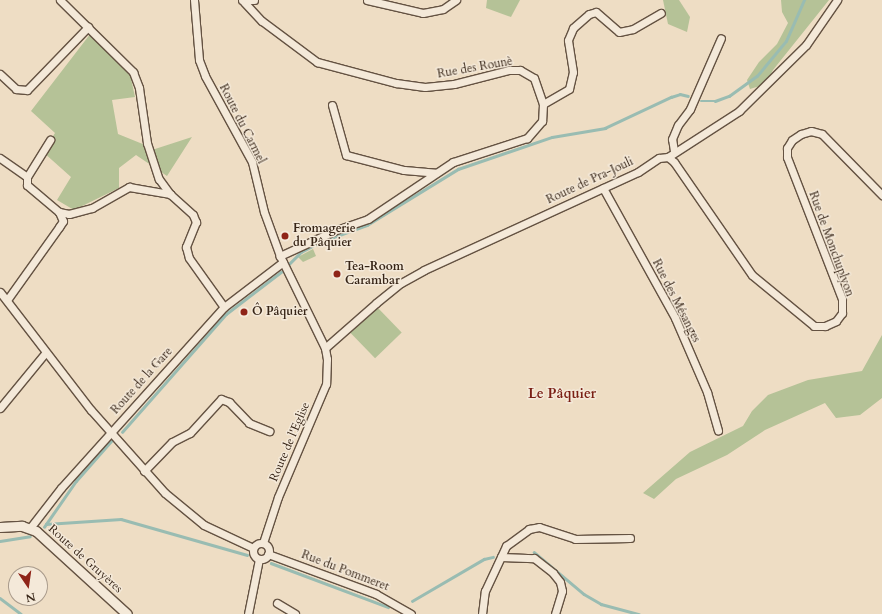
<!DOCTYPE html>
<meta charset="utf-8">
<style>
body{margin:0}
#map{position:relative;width:882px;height:614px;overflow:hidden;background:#eeddc4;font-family:Cardo,serif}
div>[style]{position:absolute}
.green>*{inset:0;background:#b5c297;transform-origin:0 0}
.stream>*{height:2.5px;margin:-1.25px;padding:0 1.25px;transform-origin:1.25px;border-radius:1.25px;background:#99bcb2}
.roads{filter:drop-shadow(1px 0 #645242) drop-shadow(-1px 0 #645242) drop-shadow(0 1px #645242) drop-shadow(0 -1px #645242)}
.minor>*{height:7px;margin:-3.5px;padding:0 3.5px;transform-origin:3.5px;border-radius:3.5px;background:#f4e9d9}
.minor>.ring{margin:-3.5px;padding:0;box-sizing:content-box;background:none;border:7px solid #f4e9d9;border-radius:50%}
.tertiary>*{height:9px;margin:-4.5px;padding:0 4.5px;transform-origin:4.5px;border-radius:4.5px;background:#f4e9d9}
.dots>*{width:11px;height:11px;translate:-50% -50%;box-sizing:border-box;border:2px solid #f4e9d9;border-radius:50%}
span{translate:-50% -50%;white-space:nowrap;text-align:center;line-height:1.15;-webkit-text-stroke:3px #f4e9d9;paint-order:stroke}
.street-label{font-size:12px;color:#362416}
.poi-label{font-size:12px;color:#362416;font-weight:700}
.left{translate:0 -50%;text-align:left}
.quarter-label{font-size:14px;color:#7a1f14;font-weight:700}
.north{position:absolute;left:8px;top:566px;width:40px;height:40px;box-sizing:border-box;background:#f4e9d9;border:1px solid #a89a8b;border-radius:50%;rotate:167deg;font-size:11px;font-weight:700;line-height:16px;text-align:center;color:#362416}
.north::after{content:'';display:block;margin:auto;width:14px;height:18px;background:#8f2418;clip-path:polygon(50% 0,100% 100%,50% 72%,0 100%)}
</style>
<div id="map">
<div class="green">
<i style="clip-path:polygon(487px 0,520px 0,511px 17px,486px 8px)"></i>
<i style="clip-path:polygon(663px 0,679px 0,690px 17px,687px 32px,668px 24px)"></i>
<i style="clip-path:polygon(781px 0,829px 0,773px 70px,766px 84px,750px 89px,747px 80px,759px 62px,777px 44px,788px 23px,782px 12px)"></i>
<i style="clip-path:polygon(91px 33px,130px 74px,135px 97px,112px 100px,118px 134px,155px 149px,192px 137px,167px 176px,136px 155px,119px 168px,119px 188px,74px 210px,57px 200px,71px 177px,43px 152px,55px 133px,31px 111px)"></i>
<i style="clip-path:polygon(313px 249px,316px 256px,303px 262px,298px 257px)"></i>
<i style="left:376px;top:306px;width:37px;height:37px;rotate:46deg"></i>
<i style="clip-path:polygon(882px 335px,882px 398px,860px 415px,836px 418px,825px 403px,765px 430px,727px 455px,676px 479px,654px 499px,643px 493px,690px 452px,743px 426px,752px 411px,768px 395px,808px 380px,862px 371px)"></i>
</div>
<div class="stream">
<i style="left:701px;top:101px;width:14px"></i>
<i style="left:715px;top:101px;width:15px;rotate:-20deg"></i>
<i style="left:729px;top:96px;width:34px;rotate:-36deg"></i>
<i style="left:757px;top:76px;width:45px;rotate:-50.4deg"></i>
<i style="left:786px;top:41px;width:45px;rotate:-66.3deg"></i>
<i style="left:289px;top:264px;width:17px;rotate:-45deg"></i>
<i style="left:301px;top:252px;width:21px;rotate:-28deg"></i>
<i style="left:320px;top:242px;width:50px;rotate:-19.9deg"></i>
<i style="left:367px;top:225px;width:107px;rotate:-31.6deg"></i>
<i style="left:458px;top:169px;width:99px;rotate:-18.8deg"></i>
<i style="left:552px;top:137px;width:54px;rotate:-9.6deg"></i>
<i style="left:605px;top:128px;width:73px;rotate:-25.2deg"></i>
<i style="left:671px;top:97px;width:9px;rotate:-18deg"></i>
<i style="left:680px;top:94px;width:8px;rotate:14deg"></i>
<i style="left:122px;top:432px;width:157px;rotate:-48.6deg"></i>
<i style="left:226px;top:314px;width:69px;rotate:-37.4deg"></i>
<i style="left:46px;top:524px;width:75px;rotate:-3.8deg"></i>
<i style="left:121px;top:519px;width:131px;rotate:15.9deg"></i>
<i style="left:44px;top:527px;width:56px;rotate:-55.2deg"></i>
<i style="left:76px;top:481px;width:55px;rotate:-48.7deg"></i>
<i style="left:0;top:541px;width:30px;rotate:-9deg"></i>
<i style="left:534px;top:552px;width:65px;rotate:40deg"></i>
<i style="left:584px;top:594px;width:20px;rotate:30deg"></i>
<i style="left:601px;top:604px;width:39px;rotate:15deg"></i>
<i style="left:271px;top:563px;width:125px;rotate:20.6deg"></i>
<i style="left:0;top:598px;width:26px;rotate:37deg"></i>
<i style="left:412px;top:601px;width:83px;rotate:-30.3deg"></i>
<i style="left:484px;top:559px;width:9px;rotate:-13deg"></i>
</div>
<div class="roads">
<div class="minor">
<i style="left:60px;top:0;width:103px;rotate:44.6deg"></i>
<i style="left:133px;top:72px;width:17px;rotate:69deg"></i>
<i style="left:139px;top:88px;width:56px;rotate:81.7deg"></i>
<i style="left:147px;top:143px;width:38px;rotate:72deg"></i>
<i style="left:159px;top:179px;width:19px;rotate:54deg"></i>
<i style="left:170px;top:194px;width:31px;rotate:42deg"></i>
<i style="left:193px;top:215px;width:8px;rotate:67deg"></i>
<i style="left:196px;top:222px;width:27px;rotate:112deg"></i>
<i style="left:186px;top:247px;width:11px;rotate:75deg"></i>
<i style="left:189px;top:258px;width:60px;rotate:54.5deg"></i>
<i style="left:194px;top:0;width:60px;rotate:85.2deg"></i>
<i style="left:199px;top:60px;width:17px;rotate:69deg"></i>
<i style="left:205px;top:76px;width:98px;rotate:61.3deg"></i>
<i style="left:252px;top:162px;width:51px;rotate:76.5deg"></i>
<i style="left:264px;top:212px;width:47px;rotate:70deg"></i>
<i style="left:280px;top:256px;width:102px;rotate:63.9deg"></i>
<i style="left:325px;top:348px;width:11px;rotate:80deg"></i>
<i style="left:327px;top:359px;width:25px;rotate:92deg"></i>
<i style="left:326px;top:384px;width:123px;rotate:113deg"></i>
<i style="left:278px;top:497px;width:48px;rotate:108.1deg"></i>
<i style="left:242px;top:0;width:12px"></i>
<i style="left:367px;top:0;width:57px;rotate:13.1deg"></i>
<i style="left:423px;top:13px;width:20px;rotate:-11deg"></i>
<i style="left:443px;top:9px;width:16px;rotate:-35deg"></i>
<i style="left:244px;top:2px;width:26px;rotate:47deg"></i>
<i style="left:262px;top:21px;width:69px;rotate:36.7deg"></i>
<i style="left:317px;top:62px;width:82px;rotate:14.9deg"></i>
<i style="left:396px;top:83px;width:29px;rotate:8deg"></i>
<i style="left:425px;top:87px;width:29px;rotate:-6deg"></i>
<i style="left:454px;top:84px;width:57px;rotate:-14.3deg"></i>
<i style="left:509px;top:70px;width:11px"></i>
<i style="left:520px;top:70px;width:16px;rotate:30deg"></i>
<i style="left:534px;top:78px;width:28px;rotate:71deg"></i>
<i style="left:543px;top:104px;width:17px;rotate:93deg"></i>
<i style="left:542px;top:121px;width:23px;rotate:131deg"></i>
<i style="left:527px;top:138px;width:78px;rotate:162deg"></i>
<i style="left:453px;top:162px;width:102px;rotate:146.2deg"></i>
<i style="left:368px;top:219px;width:36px;rotate:161deg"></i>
<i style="left:334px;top:231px;width:60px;rotate:155.2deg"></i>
<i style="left:0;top:74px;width:22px;rotate:43deg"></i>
<i style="left:16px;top:89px;width:11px;rotate:5deg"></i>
<i style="left:27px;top:90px;width:88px;rotate:-45.9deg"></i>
<i style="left:543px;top:104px;width:30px;rotate:-30deg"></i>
<i style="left:569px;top:89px;width:17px;rotate:-77deg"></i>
<i style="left:573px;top:72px;width:32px;rotate:-99deg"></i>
<i style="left:568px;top:40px;width:13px;rotate:-67deg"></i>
<i style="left:573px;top:28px;width:21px;rotate:-41deg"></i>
<i style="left:589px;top:14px;width:7px;rotate:-16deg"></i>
<i style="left:596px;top:12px;width:30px;rotate:41deg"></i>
<i style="left:619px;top:32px;width:14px;rotate:-12deg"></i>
<i style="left:633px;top:29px;width:32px;rotate:-30deg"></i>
<i style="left:332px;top:105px;width:52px;rotate:74.4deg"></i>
<i style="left:346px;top:155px;width:60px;rotate:14.5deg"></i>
<i style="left:404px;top:170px;width:32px;rotate:5deg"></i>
<i style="left:674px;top:151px;width:12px;rotate:-99deg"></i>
<i style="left:672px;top:139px;width:15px;rotate:-67deg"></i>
<i style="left:678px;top:125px;width:20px;rotate:-53deg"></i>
<i style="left:690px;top:109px;width:77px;rotate:-66.4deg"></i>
<i style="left:668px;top:157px;width:8px;rotate:40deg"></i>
<i style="left:674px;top:162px;width:137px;rotate:55.4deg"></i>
<i style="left:752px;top:275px;width:80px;rotate:39.4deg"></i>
<i style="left:814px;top:326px;width:11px"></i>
<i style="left:825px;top:326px;width:12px;rotate:-24deg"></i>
<i style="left:836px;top:321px;width:10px;rotate:-53deg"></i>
<i style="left:842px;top:313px;width:14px;rotate:-90deg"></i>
<i style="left:842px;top:299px;width:152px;rotate:-111.2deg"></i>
<i style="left:787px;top:157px;width:9px;rotate:-90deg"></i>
<i style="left:787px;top:148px;width:9px;rotate:-58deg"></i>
<i style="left:792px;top:140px;width:11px;rotate:-34deg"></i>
<i style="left:801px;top:134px;width:10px;rotate:-17deg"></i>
<i style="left:811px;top:131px;width:11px;rotate:15deg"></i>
<i style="left:822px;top:134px;width:86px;rotate:45.5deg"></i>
<i style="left:0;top:158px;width:33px;rotate:35deg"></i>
<i style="left:27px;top:177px;width:8px;rotate:90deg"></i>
<i style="left:27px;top:185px;width:42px;rotate:40.2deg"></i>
<i style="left:59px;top:212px;width:10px;rotate:11deg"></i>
<i style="left:69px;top:214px;width:24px;rotate:-15deg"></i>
<i style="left:92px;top:208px;width:43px;rotate:-29.6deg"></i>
<i style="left:129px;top:187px;width:42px;rotate:9.7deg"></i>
<i style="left:27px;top:177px;width:44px;rotate:-58.1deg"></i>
<i style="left:603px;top:188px;width:149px;rotate:61deg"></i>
<i style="left:675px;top:318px;width:81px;rotate:66.6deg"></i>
<i style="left:707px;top:392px;width:40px;rotate:74deg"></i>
<i style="left:0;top:292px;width:149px;rotate:52.4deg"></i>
<i style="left:91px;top:410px;width:111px;rotate:48.3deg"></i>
<i style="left:165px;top:493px;width:50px;rotate:39.4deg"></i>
<i style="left:204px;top:525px;width:54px;rotate:25.1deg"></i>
<i style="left:7px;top:300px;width:90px;rotate:-54.5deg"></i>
<i style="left:59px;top:227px;width:7px;rotate:-56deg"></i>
<i style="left:63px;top:221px;width:10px;rotate:-114deg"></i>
<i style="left:325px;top:348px;width:68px;rotate:-41.4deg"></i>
<i style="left:376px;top:303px;width:32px;rotate:-39deg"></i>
<i style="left:401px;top:283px;width:26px;rotate:-29deg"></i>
<i style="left:424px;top:270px;width:235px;rotate:-24.6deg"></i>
<i style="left:638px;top:172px;width:25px;rotate:-34deg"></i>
<i style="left:659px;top:158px;width:9px;rotate:-6deg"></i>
<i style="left:668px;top:157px;width:85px;rotate:-32.9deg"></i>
<i style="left:739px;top:111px;width:94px;rotate:-44.6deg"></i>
<i style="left:806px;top:45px;width:55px;rotate:-55.4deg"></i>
<i style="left:0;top:408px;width:72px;rotate:-50.6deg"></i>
<i style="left:144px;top:471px;width:40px;rotate:-46deg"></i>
<i style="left:172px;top:442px;width:20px;rotate:-27deg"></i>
<i style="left:190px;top:433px;width:46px;rotate:-47.6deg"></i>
<i style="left:221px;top:399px;width:9px;rotate:21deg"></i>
<i style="left:229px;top:402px;width:29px;rotate:46deg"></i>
<i style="left:249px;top:423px;width:22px;rotate:22deg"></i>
<i style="left:30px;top:528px;width:51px;rotate:-52.2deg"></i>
<i style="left:61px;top:488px;width:244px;rotate:-48deg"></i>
<i style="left:224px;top:307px;width:74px;rotate:-37.3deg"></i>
<i class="ring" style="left:253px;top:543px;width:9px;height:9px"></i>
<i style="left:268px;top:554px;width:115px;rotate:20.3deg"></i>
<i style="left:376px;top:594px;width:40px;rotate:29.7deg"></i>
<i style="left:501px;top:557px;width:33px;rotate:2deg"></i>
<i style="left:534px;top:558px;width:24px;rotate:38deg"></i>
<i style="left:553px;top:573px;width:11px;rotate:52deg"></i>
<i style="left:560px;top:582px;width:9px;rotate:77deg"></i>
<i style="left:562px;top:591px;width:24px;rotate:107deg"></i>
<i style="left:277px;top:603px;width:21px;rotate:31deg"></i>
<i style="left:248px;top:614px;width:56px;rotate:-78.7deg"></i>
<i style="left:482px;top:614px;width:23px;rotate:-83deg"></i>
<i style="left:485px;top:591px;width:50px;rotate:-65deg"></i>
<i style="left:506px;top:546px;width:29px;rotate:-36deg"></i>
<i style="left:529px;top:529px;width:10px;rotate:-11deg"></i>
<i style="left:539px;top:527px;width:38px;rotate:18deg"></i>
<i style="left:575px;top:539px;width:55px;rotate:-1deg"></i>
</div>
<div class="tertiary">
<i style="left:0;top:527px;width:22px;rotate:-3deg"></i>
<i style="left:22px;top:526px;width:15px;rotate:20deg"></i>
<i style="left:36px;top:531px;width:123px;rotate:42.4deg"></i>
</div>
</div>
<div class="dots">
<i style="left:285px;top:236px;background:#8f2418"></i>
<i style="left:337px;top:274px;background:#8f2418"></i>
<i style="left:244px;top:312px;background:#8f2418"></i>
</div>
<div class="street-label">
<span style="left:475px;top:68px;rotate:-10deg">Rue des Rounè</span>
<span style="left:242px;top:124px;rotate:63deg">Route du Carmel</span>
<span style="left:590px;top:181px;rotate:-25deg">Route de Pra-Jouli</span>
<span style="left:831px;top:244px;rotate:70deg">Rue de Monchuplyon</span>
<span style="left:676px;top:301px;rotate:63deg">Rue des Mésanges</span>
<span style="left:142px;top:381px;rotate:-48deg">Route de la Gare</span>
<span style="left:290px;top:442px;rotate:-67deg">Route de l'Eglise</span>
<span style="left:85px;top:559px;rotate:42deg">Route de Gruyères</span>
<span style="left:345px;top:571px;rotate:21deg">Rue du Pommeret</span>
</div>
<div class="poi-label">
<span class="left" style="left:293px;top:236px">Fromagerie<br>du Pâquier</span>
<span class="left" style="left:345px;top:274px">Tea-Room<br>Carambar</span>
<span class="left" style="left:252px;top:312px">Ô Pâquier</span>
</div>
<div class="quarter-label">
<span style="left:562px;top:394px">Le Pâquier</span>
</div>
<div class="north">N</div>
</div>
